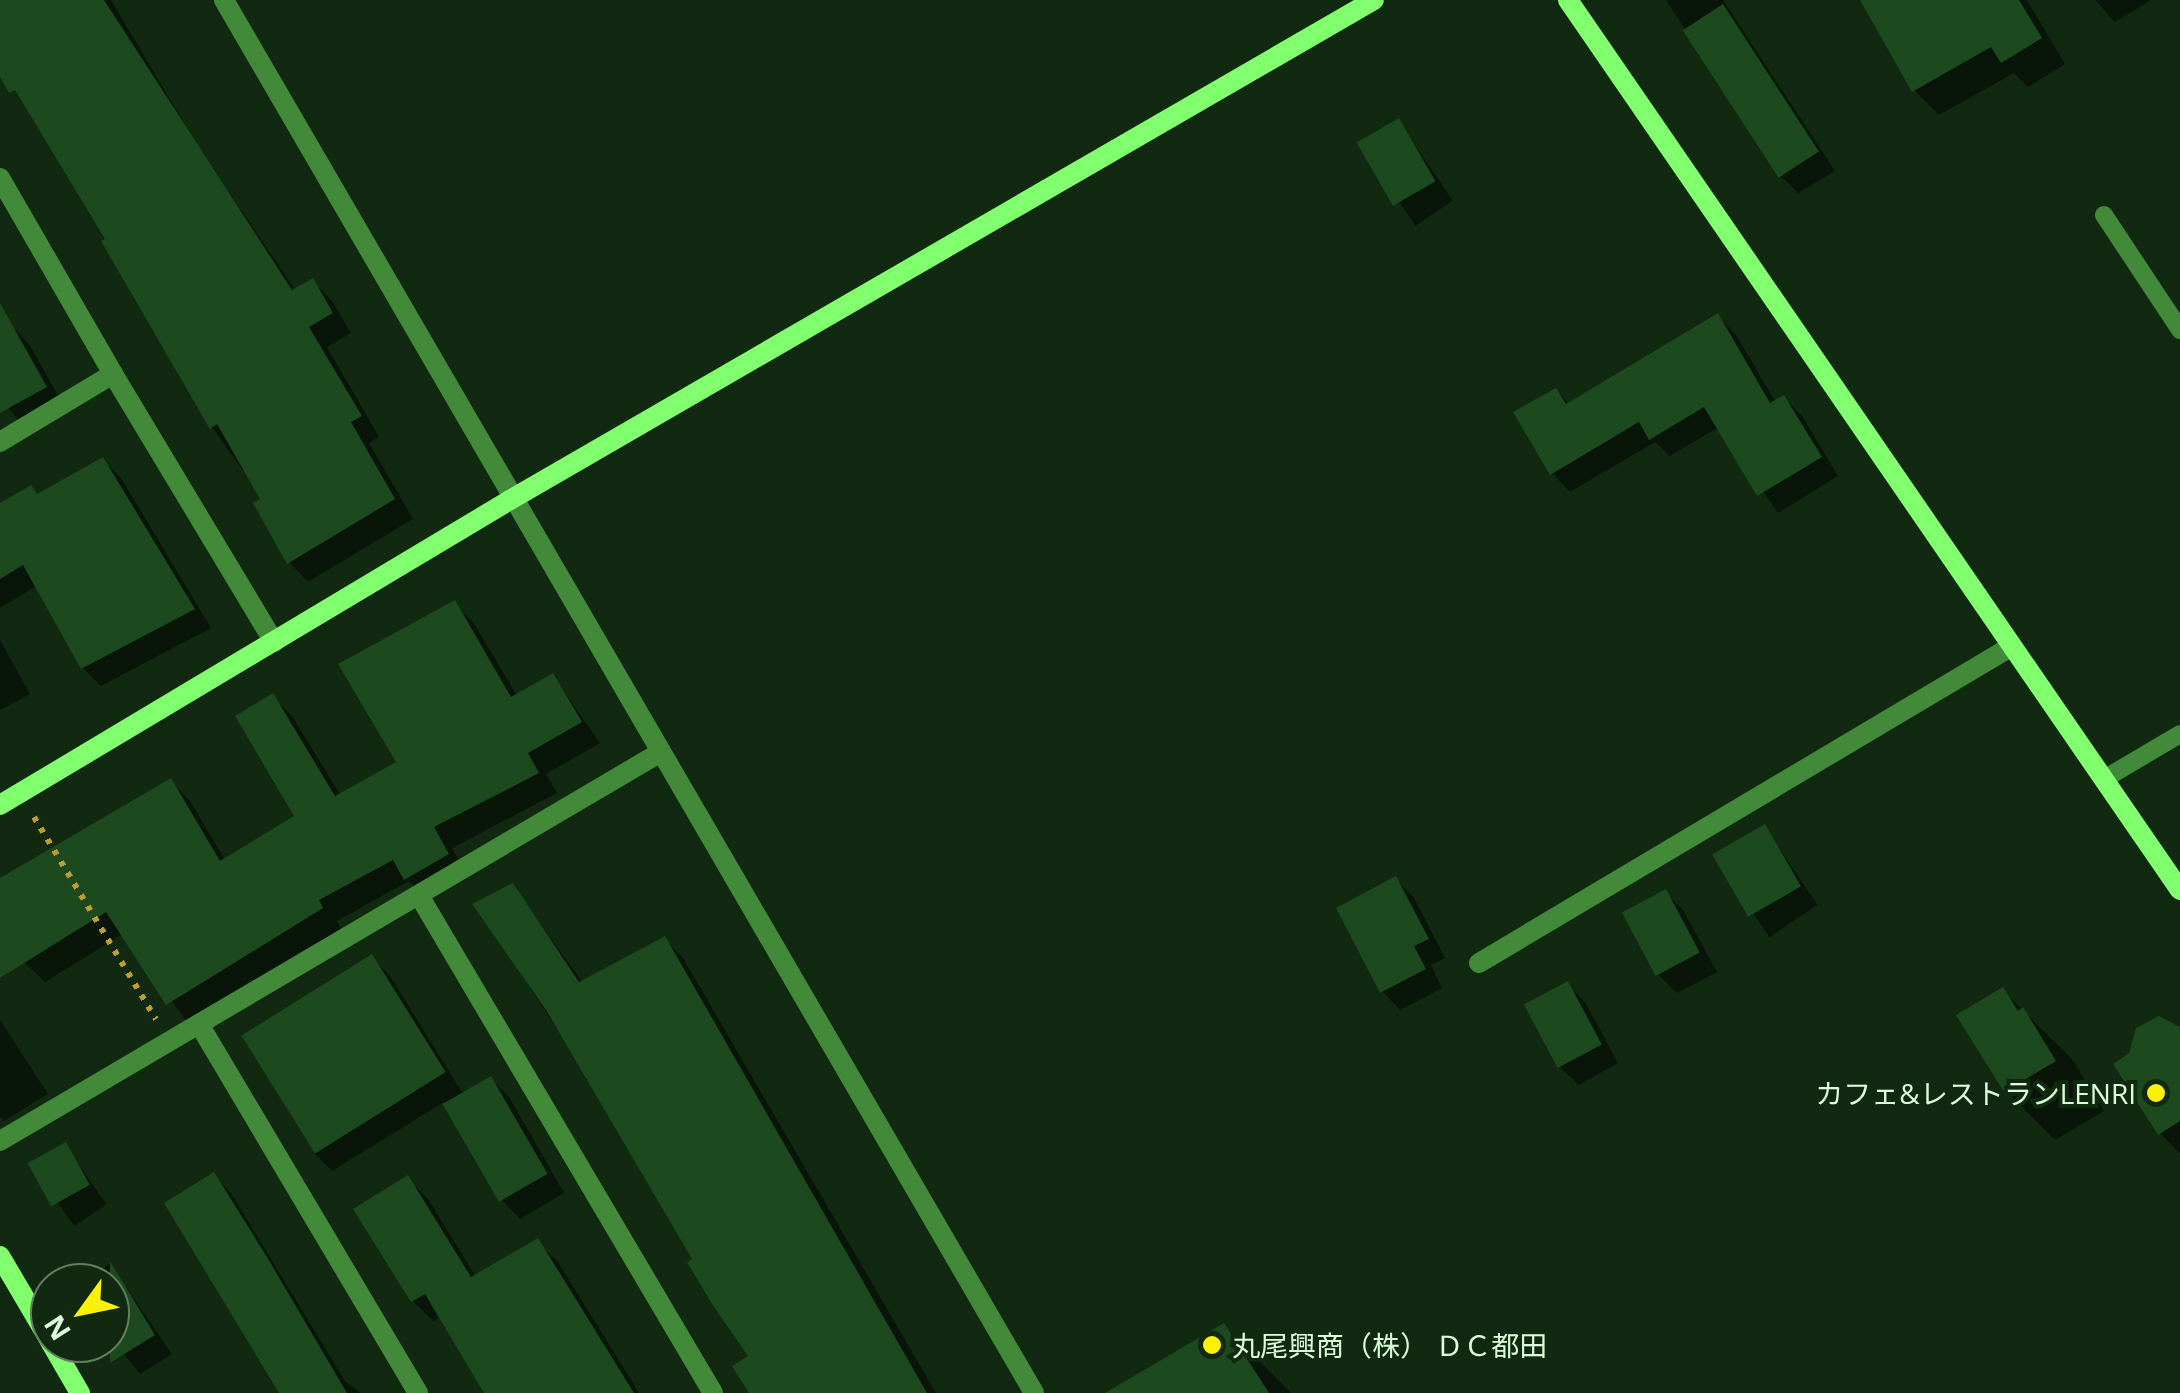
<!DOCTYPE html>
<meta charset="utf-8">
<style>
body{margin:0}
#map{position:relative;width:2180px;height:1393px;overflow:hidden;background:#102910;font-family:"Open Sans","Noto Sans JP",sans-serif}
div>[style]{position:absolute}
.shadow>*{inset:0;background:#0007;transform-origin:0 0}
.building>*{inset:0;background:#1c4a1e;transform-origin:0 0}
.path>*{height:6px;margin-top:-3px;transform-origin:0;background:repeating-linear-gradient(90deg,#bd9e2e 0 5px,transparent 0 13px)}
.lane>*{height:18px;margin:-9px;padding:0 9px;transform-origin:9px;border-radius:9px;background:#43893a}
.street>*{height:20px;margin:-10px;padding:0 10px;transform-origin:10px;border-radius:10px;background:#43893a}
.secondary>*{height:20px;margin:-10px;padding:0 10px;transform-origin:10px;border-radius:10px;background:#82ff6f}
.dots>*{width:28px;height:28px;translate:-50% -50%;box-sizing:border-box;border:5px solid #102910;border-radius:50%}
span{translate:-50% -50%;white-space:nowrap;text-align:center;line-height:1.15;-webkit-text-stroke:8px #102910;paint-order:stroke}
.poi-label{font-size:28px;color:#daffd8}
.right{translate:-100% -50%;text-align:right}
.left{translate:0 -50%;text-align:left}
.north{position:absolute;left:30px;top:1263px;width:100px;height:100px;box-sizing:border-box;background:#102910;border:2px solid #617f60;border-radius:50%;rotate:237deg;font-size:28px;font-weight:700;line-height:40px;text-align:center;color:#daffd8}
.north::after{content:'';display:block;margin:auto;width:35px;height:45px;background:#fff104;clip-path:polygon(50% 0,100% 100%,50% 72%,0 100%)}
</style>
<div id="map">
<div class="shadow">
<i style="clip-path:polygon(0 0,111px 0,197px 145px,296px 291px,313px 281px,332px 301px,351px 333px,327px 347px,379px 437px,369px 443px,413px 519px,308px 582px,289px 562px,264px 500px,212px 427px,109px 240px,0 65px)"></i>
<i style="clip-path:polygon(1666px 0,1723px 0,1835px 171px,1798px 193px,1780px 175px)"></i>
<i style="clip-path:polygon(1863px 0,2027px 0,2065px 64px,2028px 87px,2014px 73px,1939px 115px,1914px 90px)"></i>
<i style="clip-path:polygon(2095px 0,2151px 0,2115px 22px)"></i>
<i style="left:1399px;top:121px;width:96px;height:45px;rotate:56deg"></i>
<i style="clip-path:polygon(1718px 316px,1736px 335px,1776px 403px,1784px 398px,1802px 416px,1838px 476px,1778px 513px,1719px 427px,1670px 456px,1655px 442px,1570px 492px,1552px 473px,1556px 391px,1570px 405px)"></i>
<i style="clip-path:polygon(11px 325px,29px 344px,64px 406px,25px 428px,0 398px,0 331px)"></i>
<i style="clip-path:polygon(103px 460px,121px 478px,211px 628px,101px 686px,83px 668px)"></i>
<i style="clip-path:polygon(0 531px,43px 582px,0 608px)"></i>
<i style="clip-path:polygon(454px 603px,474px 623px,517px 696px,553px 676px,600px 743px,546px 774px,557px 793px,452px 848px,467px 875px,426px 898px,409px 881px,337px 921px,341px 929px,188px 1023px,123px 934px,45px 982px,25px 963px,0 922px,0 882px,170px 781px,190px 801px,225px 860px,297px 817px,272px 696px,292px 716px,341px 796px,399px 763px)"></i>
<i style="clip-path:polygon(0 640px,30px 694px,0 710px)"></i>
<i style="left:1765px;top:827px;width:94px;height:58px;rotate:56deg"></i>
<i style="clip-path:polygon(1396px 879px,1414px 898px,1445px 958px,1431px 965px,1442px 988px,1400px 1010px,1382px 991px)"></i>
<i style="clip-path:polygon(513px 886px,583px 983px,664px 939px,683px 958px,936px 1393px,755px 1393px,751px 1357px,590px 1080px,476px 904px)"></i>
<i style="clip-path:polygon(1665px 892px,1683px 910px,1717px 972px,1677px 993px,1658px 975px)"></i>
<i style="clip-path:polygon(371px 957px,390px 976px,463px 1094px,491px 1079px,509px 1097px,564px 1193px,520px 1219px,502px 1200px,444px 1102px,332px 1171px,314px 1153px)"></i>
<i style="clip-path:polygon(1567px 984px,1585px 1002px,1618px 1063px,1579px 1085px,1560px 1067px,1527px 1006px)"></i>
<i style="clip-path:polygon(2003px 991px,2072px 1059px,2104px 1111px,2055px 1140px,2006px 1091px)"></i>
<i style="clip-path:polygon(2159px 1019px,2180px 1030px,2180px 1154px,2160px 1133px,2132px 1055px,2132px 1040px)"></i>
<i style="clip-path:polygon(0 1020px,48px 1094px,4px 1121px,0 1117px)"></i>
<i style="left:65px;top:1145px;width:72px;height:39px;rotate:55deg"></i>
<i style="clip-path:polygon(213px 1175px,231px 1193px,345px 1381px,361px 1393px,279px 1393px)"></i>
<i style="clip-path:polygon(408px 1179px,428px 1199px,476px 1277px,537px 1242px,558px 1262px,639px 1393px,487px 1393px,442px 1316px,433px 1321px,413px 1301px,357px 1210px)"></i>
<i style="clip-path:polygon(110px 1264px,172px 1354px,140px 1374px,110px 1337px,110px 1283px,79px 1283px)"></i>
<i style="clip-path:polygon(1224px 1326px,1291px 1393px,1110px 1393px)"></i>
</div>
<div class="building">
<i style="clip-path:polygon(0 0,104px 0,292px 290px,313px 278px,333px 313px,309px 327px,362px 416px,351px 422px,395px 499px,287px 564px,253px 503px,260px 499px,217px 424px,210px 429px,101px 241px,105px 239px,15px 90px,9px 93px,0 77px)"></i>
<i style="clip-path:polygon(1860px 0,2019px 0,2042px 38px,2001px 63px,1991px 47px,1912px 92px)"></i>
<i style="left:1723px;top:4px;width:176px;height:48px;rotate:57deg"></i>
<i style="left:1399px;top:118px;width:73px;height:49px;rotate:60deg"></i>
<i style="clip-path:polygon(0 303px,47px 387px,0 413px)"></i>
<i style="clip-path:polygon(1718px 313px,1770px 403px,1784px 395px,1822px 457px,1757px 496px,1704px 407px,1649px 440px,1639px 422px,1550px 475px,1513px 412px,1556px 388px,1566px 404px)"></i>
<i style="clip-path:polygon(103px 457px,195px 609px,81px 669px,23px 565px,0 579px,0 503px,31px 485px,37px 494px)"></i>
<i style="clip-path:polygon(455px 600px,511px 697px,553px 673px,582px 722px,528px 753px,539px 773px,434px 827px,449px 854px,404px 880px,393px 860px,319px 900px,323px 908px,166px 1005px,106px 912px,0 978px,0 878px,171px 778px,220px 861px,294px 816px,235px 716px,273px 693px,335px 796px,396px 762px,338px 664px)"></i>
<i style="left:1765px;top:824px;width:72px;height:61px;rotate:60deg"></i>
<i style="clip-path:polygon(1396px 876px,1429px 939px,1414px 946px,1426px 969px,1380px 993px,1336px 908px)"></i>
<i style="clip-path:polygon(513px 883px,579px 982px,665px 936px,927px 1393px,749px 1393px,732px 1366px,748px 1356px,712px 1304px,687px 1262px,692px 1259px,546px 1010px,472px 904px)"></i>
<i style="left:1666px;top:889px;width:72px;height:50px;rotate:62deg"></i>
<i style="left:372px;top:954px;width:139px;height:154px;rotate:58deg"></i>
<i style="left:1568px;top:981px;width:72px;height:50px;rotate:62deg"></i>
<i style="clip-path:polygon(2003px 987px,2018px 1011px,2023px 1007px,2056px 1061px,2004px 1092px,1956px 1015px)"></i>
<i style="clip-path:polygon(2159px 1016px,2180px 1027px,2180px 1121px,2158px 1135px,2113px 1064px,2129px 1053px,2136px 1028px)"></i>
<i style="left:491px;top:1076px;width:113px;height:56px;rotate:60deg"></i>
<i style="left:66px;top:1142px;width:49px;height:44px;rotate:61deg"></i>
<i style="clip-path:polygon(214px 1172px,267px 1257px,347px 1393px,279px 1393px,164px 1203px)"></i>
<i style="clip-path:polygon(408px 1175px,471px 1277px,538px 1238px,634px 1393px,484px 1393px,425px 1294px,411px 1302px,353px 1209px)"></i>
<i style="clip-path:polygon(110px 1261px,155px 1335px,110px 1363px)"></i>
<i style="clip-path:polygon(1224px 1323px,1269px 1393px,1105px 1393px)"></i>
</div>
<div class="path">
<i style="left:34px;top:817px;width:236px;rotate:58.9deg"></i>
</div>
<div class="lane">
<i style="left:2104px;top:215px;width:138px;rotate:56.5deg"></i>
<i style="left:2104px;top:779px;width:88px;rotate:-30.6deg"></i>
</div>
<div class="street">
<i style="left:224px;top:0;width:1611px;rotate:59.82deg"></i>
<i style="left:0;top:178px;width:226px;rotate:60deg"></i>
<i style="left:113px;top:374px;width:132px;rotate:149deg"></i>
<i style="left:113px;top:374px;width:313px;rotate:59deg"></i>
<i style="left:420px;top:897px;width:576px;rotate:59.43deg"></i>
<i style="left:1479px;top:963px;width:620px;rotate:-30.74deg"></i>
<i style="left:199px;top:1024px;width:429px;rotate:59.3deg"></i>
<i style="left:0;top:1141px;width:767px;rotate:-30.48deg"></i>
</div>
<div class="secondary">
<i style="left:1568px;top:0;width:1080px;rotate:55.49deg"></i>
<i style="left:0;top:805px;width:594px;rotate:-30.88deg"></i>
<i style="left:510px;top:500px;width:998px;rotate:-30.06deg"></i>
<i style="left:0;top:1256px;width:99px;rotate:59.5deg"></i>
<i style="left:51px;top:1343px;width:58px;rotate:59.9deg"></i>
</div>
<div class="dots">
<i style="left:2156px;top:1093px;background:#fff104"></i>
<i style="left:1212px;top:1345px;background:#fff104"></i>
</div>
<div class="poi-label">
<span class="right" style="left:2136px;top:1093px">カフェ&amp;レストランLENRI</span>
<span class="left" style="left:1232px;top:1345px">丸尾興商（株） ＤＣ都田</span>
</div>
<div class="north">N</div>
</div>
